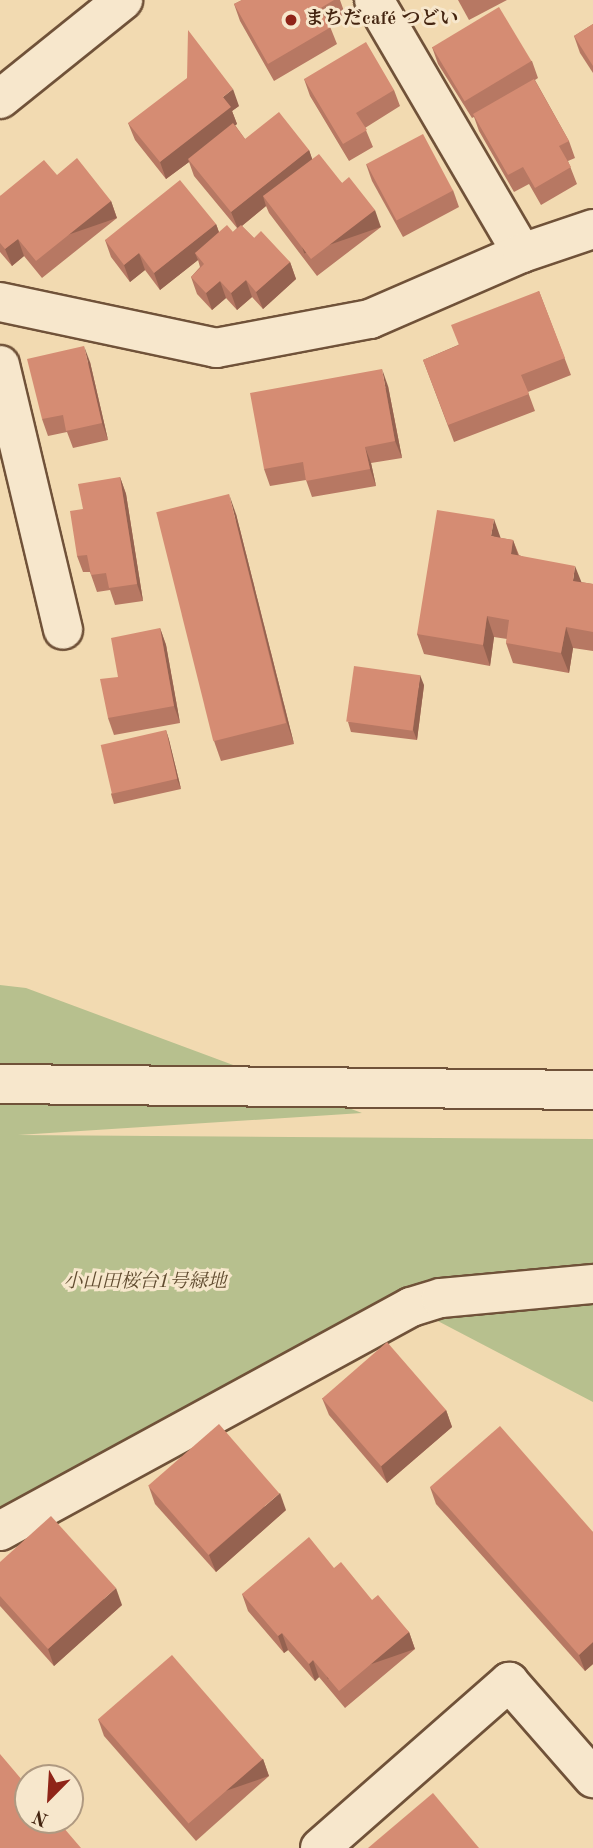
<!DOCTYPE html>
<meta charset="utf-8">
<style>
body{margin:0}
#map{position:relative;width:593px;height:1848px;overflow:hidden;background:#f2dab1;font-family:"Old Standard TT","Noto Serif JP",serif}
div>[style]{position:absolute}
.green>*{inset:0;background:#b7c08e}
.roads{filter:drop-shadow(2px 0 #705239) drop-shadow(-2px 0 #705239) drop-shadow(0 2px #705239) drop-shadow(0 -2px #705239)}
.minor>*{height:38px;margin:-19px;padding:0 19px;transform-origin:19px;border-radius:19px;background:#f7e7cc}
.wall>*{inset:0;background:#b77863}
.shaded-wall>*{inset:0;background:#956250;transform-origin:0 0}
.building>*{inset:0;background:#d58c73;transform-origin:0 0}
.dots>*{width:19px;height:19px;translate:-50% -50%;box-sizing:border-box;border:4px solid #f7e7cc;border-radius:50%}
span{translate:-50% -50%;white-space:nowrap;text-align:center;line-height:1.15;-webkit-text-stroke:6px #f7e7cc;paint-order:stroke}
.poi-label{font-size:19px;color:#442511;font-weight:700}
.left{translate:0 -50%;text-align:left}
.park-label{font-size:19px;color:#614c30;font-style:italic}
.north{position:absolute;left:14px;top:1764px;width:70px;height:70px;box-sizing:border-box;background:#f7e7cc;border:2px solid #af9981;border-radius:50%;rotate:204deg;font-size:19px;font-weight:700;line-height:28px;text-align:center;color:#442511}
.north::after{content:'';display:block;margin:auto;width:24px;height:32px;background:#8f2418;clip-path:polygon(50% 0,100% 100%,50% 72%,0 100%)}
</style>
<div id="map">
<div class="green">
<i style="clip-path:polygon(0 985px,26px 988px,362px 1113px,18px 1135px,593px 1139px,593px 1402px,411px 1307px,0 1531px)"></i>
</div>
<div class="roads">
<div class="minor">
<i style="left:374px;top:0;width:293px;rotate:59.7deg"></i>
<i style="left:0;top:99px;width:158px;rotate:-38.8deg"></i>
<i style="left:0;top:302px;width:221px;rotate:12deg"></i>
<i style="left:216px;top:348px;width:157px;rotate:-10.7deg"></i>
<i style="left:370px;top:319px;width:166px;rotate:-23.5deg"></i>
<i style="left:522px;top:253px;width:75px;rotate:-18.7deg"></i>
<i style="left:0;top:365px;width:272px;rotate:76.6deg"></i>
<i style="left:0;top:1084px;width:593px;rotate:0.58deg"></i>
<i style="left:0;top:1531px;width:468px;rotate:-28.6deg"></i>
<i style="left:411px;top:1307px;width:31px;rotate:-17deg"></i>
<i style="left:441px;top:1298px;width:153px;rotate:-5.3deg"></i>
<i style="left:320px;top:1848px;width:252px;rotate:-41.3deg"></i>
<i style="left:509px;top:1682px;width:128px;rotate:48.8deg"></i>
</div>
</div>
<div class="wall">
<i style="clip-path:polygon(242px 0,340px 0,345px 14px,329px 24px,337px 44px,274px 81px,240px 21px,234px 4px)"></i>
<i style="clip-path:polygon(458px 0,507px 0,469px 20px)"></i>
<i style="clip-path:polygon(593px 24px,593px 73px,580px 53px,574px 36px)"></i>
<i style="clip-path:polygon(432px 47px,532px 61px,538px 78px,535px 80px,569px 141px,575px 158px,568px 161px,577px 184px,541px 205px,529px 184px,514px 192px,479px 131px,474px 117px,472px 118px,438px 64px)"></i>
<i style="clip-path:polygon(304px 79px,394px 90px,400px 106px,365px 128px,373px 147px,349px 161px,310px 96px)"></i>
<i style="clip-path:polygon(239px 106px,232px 111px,237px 124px,235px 125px,245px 139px,309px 150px,312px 159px,342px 183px,381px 227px,317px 276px,269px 213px,266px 206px,242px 226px,254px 238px,290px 262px,296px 279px,263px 309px,252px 297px,237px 310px,226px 298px,212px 310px,197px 294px,191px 277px,200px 267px,198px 260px,160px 290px,145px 270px,130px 282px,111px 257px,105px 240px,216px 224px,219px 232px,233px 232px,237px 228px,194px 176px,189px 162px,166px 179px,135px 140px,128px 123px)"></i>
<i style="clip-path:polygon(366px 164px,453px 190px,459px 207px,403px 237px,372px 181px)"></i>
<i style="clip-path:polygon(57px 175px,111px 201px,117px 218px,42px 278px,24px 256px,12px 266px,0 252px,0 196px)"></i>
<i style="clip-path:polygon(539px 291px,571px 375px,528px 392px,535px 411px,454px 442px,423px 360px,458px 345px)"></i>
<i style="clip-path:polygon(90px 362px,108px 440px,73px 448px,67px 432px,48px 436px,42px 419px)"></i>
<i style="clip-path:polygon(388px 386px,402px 458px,371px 463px,376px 486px,312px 497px,306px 480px,270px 486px,264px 469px)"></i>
<i style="clip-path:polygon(120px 477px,126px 494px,143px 601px,115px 605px,110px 590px,97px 592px,90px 572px,83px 572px,77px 556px,83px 509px)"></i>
<i style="clip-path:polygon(236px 514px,294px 744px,221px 761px,214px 741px)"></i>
<i style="clip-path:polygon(501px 538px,513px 540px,519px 555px,581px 582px,593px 584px,593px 651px,573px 648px,569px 673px,513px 663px,506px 643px,507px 639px,494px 637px,490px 666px,424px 654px,417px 634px)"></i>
<i style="clip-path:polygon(160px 628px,166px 645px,180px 723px,114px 735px,108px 718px)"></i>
<i style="clip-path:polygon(424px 685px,417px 740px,351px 732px,348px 722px)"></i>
<i style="clip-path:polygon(166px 730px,169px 740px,181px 789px,114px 804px,111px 794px)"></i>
<i style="clip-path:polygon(322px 1398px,446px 1410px,452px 1427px,387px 1483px,329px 1415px)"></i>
<i style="clip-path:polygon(149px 1487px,286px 1510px,216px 1572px,155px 1504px)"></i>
<i style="clip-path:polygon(430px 1487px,593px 1532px,593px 1664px,585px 1671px,436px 1504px)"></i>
<i style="clip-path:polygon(0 1562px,122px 1605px,54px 1666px,0 1606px)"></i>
<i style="clip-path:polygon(334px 1568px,409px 1632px,415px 1649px,345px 1708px,319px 1677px,315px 1681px,288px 1650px,284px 1653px,248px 1611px,242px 1594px)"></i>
<i style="clip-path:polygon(98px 1719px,263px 1759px,269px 1776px,196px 1841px,104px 1736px)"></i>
</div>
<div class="shaded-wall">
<i style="clip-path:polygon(233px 89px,239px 106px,232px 111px,237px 124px,190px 161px,188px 159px,189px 162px,166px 179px,160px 162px,223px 97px)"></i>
<i style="clip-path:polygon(309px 150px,315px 167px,263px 196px,266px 206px,238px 229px,231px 212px)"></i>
<i style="left:111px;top:201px;width:18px;height:96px;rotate:71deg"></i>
<i style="left:375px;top:210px;width:18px;height:81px;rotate:71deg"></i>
<i style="clip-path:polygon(216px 224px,222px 241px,195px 253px,198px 260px,160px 290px,154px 273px)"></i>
<i style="clip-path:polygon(18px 239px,24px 256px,12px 266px,5px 249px)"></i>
<i style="clip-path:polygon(139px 253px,145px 270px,130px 282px,124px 265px)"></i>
<i style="clip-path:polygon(290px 262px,296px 279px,263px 309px,256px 292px)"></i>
<i style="clip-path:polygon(246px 280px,252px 297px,237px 310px,231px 293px)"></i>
<i style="clip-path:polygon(220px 281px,226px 298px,212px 310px,206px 293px)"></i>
<i style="clip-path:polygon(84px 346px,90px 362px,108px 440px,102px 423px)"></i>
<i style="clip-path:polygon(382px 369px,388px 386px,402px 458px,395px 441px)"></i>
<i style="clip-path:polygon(365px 447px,371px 463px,376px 486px,370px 469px)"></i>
<i style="clip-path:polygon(120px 477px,126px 494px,143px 601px,137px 584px)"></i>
<i style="clip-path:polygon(229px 494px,236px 514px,294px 744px,287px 723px)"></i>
<i style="clip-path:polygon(494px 519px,501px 539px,491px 536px)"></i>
<i style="clip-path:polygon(513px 540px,520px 561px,511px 554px)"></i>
<i style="clip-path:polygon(575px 566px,583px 586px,573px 581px)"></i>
<i style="clip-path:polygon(487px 616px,494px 637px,490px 666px,483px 645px)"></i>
<i style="clip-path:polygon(566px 627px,573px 648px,569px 673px,561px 653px)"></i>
<i style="clip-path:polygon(160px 628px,166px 645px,180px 723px,174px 706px)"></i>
<i style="clip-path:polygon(420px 675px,424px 685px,417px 740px,413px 730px)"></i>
<i style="clip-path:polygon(166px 730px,169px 740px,181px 789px,177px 779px)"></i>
<i style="clip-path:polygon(446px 1410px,452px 1427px,387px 1483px,381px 1466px)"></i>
<i style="clip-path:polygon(280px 1493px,286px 1510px,216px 1572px,209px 1555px)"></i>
<i style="clip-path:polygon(116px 1588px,122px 1605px,54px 1666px,48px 1649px)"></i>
<i style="left:409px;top:1632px;width:18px;height:92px;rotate:71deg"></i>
<i style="clip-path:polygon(282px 1633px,288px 1650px,284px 1653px,278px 1636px)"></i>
<i style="clip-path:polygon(593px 1642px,593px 1664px,585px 1671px,579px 1655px)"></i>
<i style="clip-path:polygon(313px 1660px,319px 1677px,315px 1681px,309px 1664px)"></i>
<i style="left:263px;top:1759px;width:18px;height:98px;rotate:71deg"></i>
</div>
<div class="building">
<i style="clip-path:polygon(242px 0,334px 0,319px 9px,331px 27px,268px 64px,234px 4px)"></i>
<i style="left:499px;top:7px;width:63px;height:78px;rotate:59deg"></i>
<i style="clip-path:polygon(593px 24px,593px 66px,574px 36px)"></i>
<i style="clip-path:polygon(188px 30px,233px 89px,223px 97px,231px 107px,160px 162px,128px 123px,187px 78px)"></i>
<i style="clip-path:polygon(366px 42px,394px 90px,356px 113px,367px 130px,343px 144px,304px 79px)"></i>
<i style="clip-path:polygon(534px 79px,569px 141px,559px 146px,571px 167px,535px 188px,523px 167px,508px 175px,473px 114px)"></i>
<i style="clip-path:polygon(279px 112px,309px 150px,231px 212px,188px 159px,233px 123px,245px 139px)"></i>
<i style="left:423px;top:134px;width:64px;height:64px;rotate:62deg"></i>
<i style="clip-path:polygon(319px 154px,342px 183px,349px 177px,375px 210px,311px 259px,263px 196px)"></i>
<i style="clip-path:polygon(77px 158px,111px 201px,36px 261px,18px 239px,5px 249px,0 243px,0 196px,44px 160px,57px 175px)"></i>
<i style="clip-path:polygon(180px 180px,216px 224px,154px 273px,139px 253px,124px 265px,105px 240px)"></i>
<i style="clip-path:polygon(227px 225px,233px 232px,241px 225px,254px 238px,261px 231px,290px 262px,256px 292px,246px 280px,231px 293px,220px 281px,206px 293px,191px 277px,204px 264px,195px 253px)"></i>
<i style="clip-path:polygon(539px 291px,565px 358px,521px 375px,529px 394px,448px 425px,423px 360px,459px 345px,451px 325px)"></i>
<i style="clip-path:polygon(84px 346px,102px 423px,66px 431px,63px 415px,42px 419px,27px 359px)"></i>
<i style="clip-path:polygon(382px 369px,395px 441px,365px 447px,370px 469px,306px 481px,303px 462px,264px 469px,250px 393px)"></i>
<i style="clip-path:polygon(120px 477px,137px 584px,109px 588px,106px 573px,91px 575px,87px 555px,77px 556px,70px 511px,83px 509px,78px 484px)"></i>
<i style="left:229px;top:494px;width:236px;height:75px;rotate:76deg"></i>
<i style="clip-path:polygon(437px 510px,494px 519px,491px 536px,513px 540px,511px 554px,575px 566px,573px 581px,593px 584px,593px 632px,566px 627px,561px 653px,506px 643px,509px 620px,487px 616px,483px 645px,417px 634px)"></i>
<i style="clip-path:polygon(160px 628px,174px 706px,108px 718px,100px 679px,118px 677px,111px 638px)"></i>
<i style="left:354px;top:666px;width:67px;height:56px;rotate:8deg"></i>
<i style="left:166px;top:730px;width:50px;height:67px;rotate:77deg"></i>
<i style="left:387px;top:1342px;width:90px;height:86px;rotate:49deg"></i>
<i style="left:219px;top:1424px;width:92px;height:94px;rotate:49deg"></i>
<i style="clip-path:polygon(500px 1426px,593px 1532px,593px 1642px,579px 1655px,430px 1487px)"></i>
<i style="clip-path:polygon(51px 1516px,116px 1588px,48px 1649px,0 1596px,0 1562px)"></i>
<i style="clip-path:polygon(309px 1537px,334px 1568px,341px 1562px,372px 1600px,378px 1595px,409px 1632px,339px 1691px,313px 1660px,309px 1664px,282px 1633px,278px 1636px,242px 1594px)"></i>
<i style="left:172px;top:1655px;width:138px;height:98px;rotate:49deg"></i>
<i style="clip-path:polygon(0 1754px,28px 1787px,28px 1820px,57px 1820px,81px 1848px,0 1848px)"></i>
<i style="clip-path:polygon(433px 1793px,479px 1848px,368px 1848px)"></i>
</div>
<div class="dots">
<i style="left:291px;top:20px;background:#8f2418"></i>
</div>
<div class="poi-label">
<span class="left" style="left:305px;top:20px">まちだcafé つどい</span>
</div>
<div class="park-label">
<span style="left:145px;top:1283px">小山田桜台1号緑地</span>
</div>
<div class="north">N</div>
</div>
